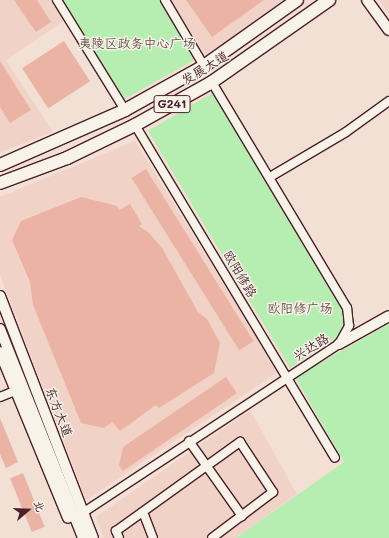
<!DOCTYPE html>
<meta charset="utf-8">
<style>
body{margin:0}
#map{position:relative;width:389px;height:538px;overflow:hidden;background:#f3e0d4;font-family:Mali,"LXGW WenKai TC",sans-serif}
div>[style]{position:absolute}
.built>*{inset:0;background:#f1d2c6}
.green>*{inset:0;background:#b6edb0}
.building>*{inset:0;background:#ebb3a4;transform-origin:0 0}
.roads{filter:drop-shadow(1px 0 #4a1f2b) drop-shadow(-1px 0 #4a1f2b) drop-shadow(0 1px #4a1f2b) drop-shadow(0 -1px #4a1f2b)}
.minor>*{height:8px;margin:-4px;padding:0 4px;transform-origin:4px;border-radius:4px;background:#f7f3e8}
.major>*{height:10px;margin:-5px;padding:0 5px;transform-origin:5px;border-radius:5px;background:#f7f3e8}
.highway>*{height:12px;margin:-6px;padding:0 6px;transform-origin:6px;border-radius:6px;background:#f7f3e8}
span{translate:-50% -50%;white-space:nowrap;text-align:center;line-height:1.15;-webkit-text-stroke:3px #f7f3e8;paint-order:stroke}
.shield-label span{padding:1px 3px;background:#f7f3e8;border:1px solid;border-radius:3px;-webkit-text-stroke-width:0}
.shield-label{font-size:12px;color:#4a1f2b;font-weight:700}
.park-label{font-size:13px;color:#65524c}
.street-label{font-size:13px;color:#4a1f2b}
.north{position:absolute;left:8px;top:490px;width:40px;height:40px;-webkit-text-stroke:3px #f7f3e8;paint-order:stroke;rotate:71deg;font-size:11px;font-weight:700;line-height:16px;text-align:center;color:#4a1f2b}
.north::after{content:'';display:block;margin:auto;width:14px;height:18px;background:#4a1f2b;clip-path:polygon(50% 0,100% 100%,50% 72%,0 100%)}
</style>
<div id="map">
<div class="built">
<i style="clip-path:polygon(0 0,52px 0,65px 20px,6px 60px,53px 132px,0 152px)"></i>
<i style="clip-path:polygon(171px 0,283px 0,206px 56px)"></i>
<i style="clip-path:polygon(379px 0,389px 0,389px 14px)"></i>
<i style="clip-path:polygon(135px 141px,278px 372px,86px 500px,0 275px,0 197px)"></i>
<i style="clip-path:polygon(250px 410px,297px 494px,236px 538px,104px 538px,96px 517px)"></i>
</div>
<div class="green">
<i style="clip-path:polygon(62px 0,160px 0,194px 60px,123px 100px)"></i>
<i style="clip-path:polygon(214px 92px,346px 309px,346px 324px,338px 336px,290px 368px,148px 131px)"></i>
<i style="clip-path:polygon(389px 324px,389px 538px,236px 538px,344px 462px,295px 377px)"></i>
</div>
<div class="building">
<i style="clip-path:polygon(14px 0,37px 0,51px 22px,36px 32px)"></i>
<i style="clip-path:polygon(186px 0,264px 0,212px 37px)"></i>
<i style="left:64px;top:41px;width:48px;height:50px;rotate:57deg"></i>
<i style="clip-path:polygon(0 61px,31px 110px,10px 123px,0 107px)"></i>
<i style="left:146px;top:169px;width:203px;height:17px;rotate:58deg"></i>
<i style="clip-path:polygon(81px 197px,117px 206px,119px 210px,130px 204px,142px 224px,139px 226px,148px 232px,162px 248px,198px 312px,207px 319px,220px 343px,214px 373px,159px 408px,156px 405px,120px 431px,112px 422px,104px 428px,81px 423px,33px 305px,30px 282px,12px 240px,21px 221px)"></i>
<i style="clip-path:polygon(226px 377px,237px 393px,123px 471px,119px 465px,123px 447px)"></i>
<i style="clip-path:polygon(0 418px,18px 462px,6px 468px,0 454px)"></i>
<i style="left:23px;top:473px;width:58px;height:14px;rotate:68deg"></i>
</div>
<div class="roads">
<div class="minor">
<i style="left:57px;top:0;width:129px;rotate:58.3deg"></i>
<i style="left:165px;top:0;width:77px;rotate:59.4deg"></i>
<i style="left:135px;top:125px;width:388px;rotate:59deg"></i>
<i style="left:270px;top:177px;width:88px;rotate:-30.6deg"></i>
<i style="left:346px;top:132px;width:53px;rotate:-35.8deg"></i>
<i style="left:0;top:397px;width:16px;rotate:-22deg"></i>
<i style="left:189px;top:441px;width:92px;rotate:54.8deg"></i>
<i style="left:84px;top:512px;width:305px;rotate:-33.4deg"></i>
<i style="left:339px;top:344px;width:21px;rotate:-61deg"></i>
<i style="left:349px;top:326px;width:18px;rotate:-96deg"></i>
<i style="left:347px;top:308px;width:263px;rotate:-120.9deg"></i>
<i style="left:143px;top:512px;width:28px;rotate:69deg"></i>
<i style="left:119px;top:538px;width:8px;rotate:-113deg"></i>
<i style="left:116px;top:531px;width:153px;rotate:-35.7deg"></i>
<i style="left:240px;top:442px;width:60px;rotate:56.6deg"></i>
<i style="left:273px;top:492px;width:76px;rotate:143deg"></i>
</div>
<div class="major">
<i style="left:367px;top:0;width:37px;rotate:54deg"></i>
<i style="left:0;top:296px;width:259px;rotate:69deg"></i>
<i style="left:0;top:329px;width:225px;rotate:68.3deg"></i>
<i style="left:339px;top:344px;width:57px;rotate:-29.2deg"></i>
<i style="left:0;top:352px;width:179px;rotate:67.7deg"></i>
</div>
<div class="highway">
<i style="left:0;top:165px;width:137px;rotate:-23.7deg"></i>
<i style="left:125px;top:110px;width:90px;rotate:-29.1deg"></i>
<i style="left:204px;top:66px;width:114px;rotate:-35.4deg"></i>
<i style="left:0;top:183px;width:72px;rotate:-20.5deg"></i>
<i style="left:67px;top:158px;width:76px;rotate:-25.9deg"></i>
<i style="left:135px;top:125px;width:88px;rotate:-29.2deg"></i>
<i style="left:212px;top:82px;width:143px;rotate:-35deg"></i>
</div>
</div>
<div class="shield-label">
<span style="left:172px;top:104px">G241</span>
</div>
<div class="park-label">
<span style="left:137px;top:43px">夷陵区政务中心广场</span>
<span style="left:300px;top:308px">欧阳修广场</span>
</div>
<div class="street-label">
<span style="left:205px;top:68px;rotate:-32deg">发展大道</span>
<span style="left:240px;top:274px;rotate:59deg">欧阳修路</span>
<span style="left:311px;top:347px;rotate:-32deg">兴达路</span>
<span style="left:59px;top:412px;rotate:69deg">东方大道</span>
</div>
<div class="north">北</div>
</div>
